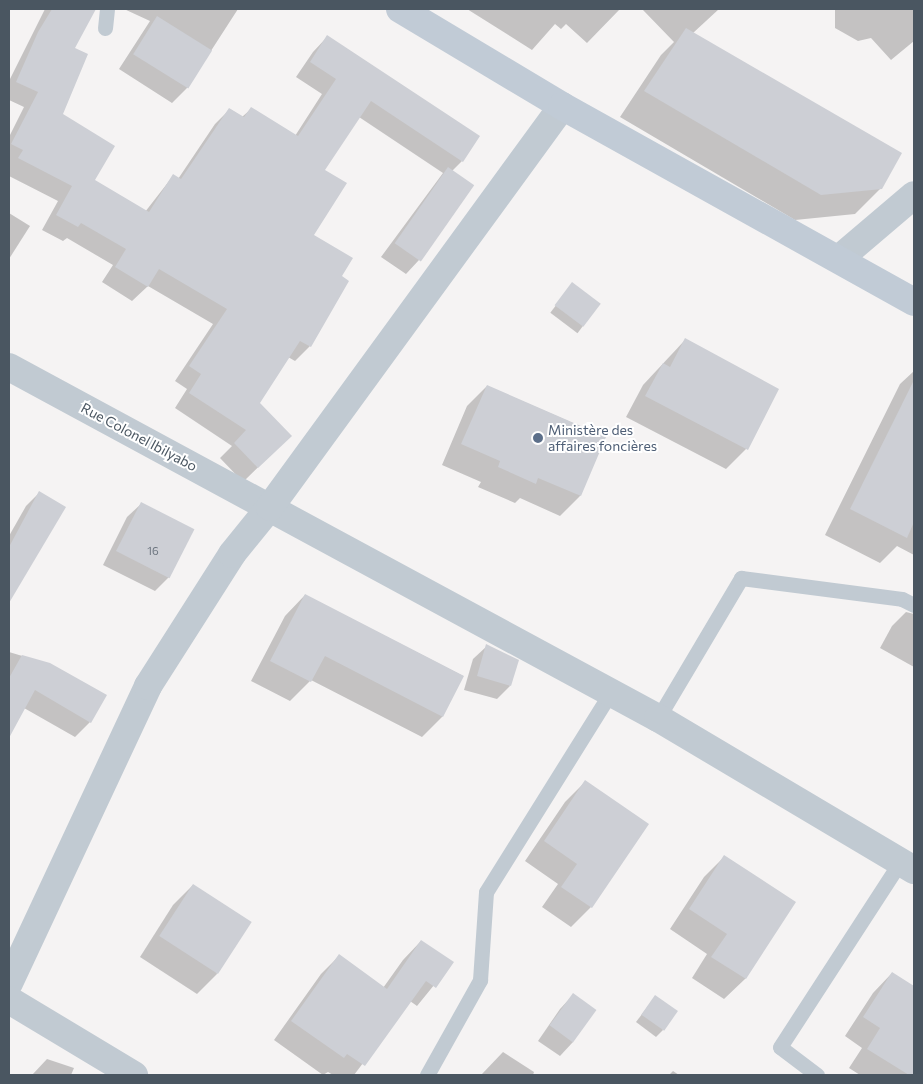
<!DOCTYPE html>
<meta charset="utf-8">
<style>
body{margin:0}
#map{position:relative;width:923px;height:1084px;overflow:hidden;background:#f5f3f3;font-family:Commissioner,sans-serif}
div>[style]{position:absolute}
.shadow>*{inset:0;background:#0003;transform-origin:0 0}
.building>*{inset:0;background:#cdcfd5;transform-origin:0 0}
.lane>*{height:15px;margin:-7.5px;padding:0 7.5px;transform-origin:7.5px;border-radius:7.5px;background:#c1cad2}
.street>*{height:28px;margin:-14px;padding:0 14px;transform-origin:14px;border-radius:14px;background:#c1cad2}
.secondary>*{height:28px;margin:-14px;padding:0 14px;transform-origin:14px;border-radius:14px;background:#c1cbd6}
.dots>*{width:14px;height:14px;translate:-50% -50%;box-sizing:border-box;border:2px solid #fff;border-radius:50%}
span{translate:-50% -50%;white-space:nowrap;text-align:center;line-height:1.15;-webkit-text-stroke:4px #fff;paint-order:stroke}
.number-label{font-size:11px;color:#6b747e}
.number-label span{-webkit-text-stroke-width:0}
.service-label{font-size:14px;color:#4e5e75}
.left{translate:0 -50%;text-align:left}
.street-label{font-size:14px;color:#4a5661}
.frame{position:absolute;inset:0;border:10px solid #4a5661;pointer-events:none}
</style>
<div id="map">
<div class="shadow">
<i style="clip-path:polygon(45px 9px,95px 9px,73px 49px,61px 115px,93px 180px,145px 212px,173px 176px,178px 179px,215px 124px,230px 109px,242px 117px,251px 109px,295px 136px,322px 94px,296px 77px,313px 52px,327px 37px,462px 161px,452px 171px,419px 260px,406px 274px,381px 257px,443px 173px,359px 117px,324px 170px,312px 235px,340px 277px,310px 346px,295px 361px,288px 357px,258px 403px,290px 436px,243px 482px,220px 458px,232px 446px,175px 408px,187px 389px,175px 381px,213px 324px,148px 286px,132px 301px,102px 282px,113px 265px,67px 238px,63px 241px,42px 230px,58px 201px,9px 176px,9px 137px,24px 107px,9px 100px,9px 81px)"></i>
<i style="clip-path:polygon(124px 9px,238px 9px,187px 88px,172px 103px,119px 69px,150px 21px)"></i>
<i style="clip-path:polygon(467px 9px,620px 9px,587px 43px,566px 24px,561px 29px,555px 24px,532px 50px)"></i>
<i style="clip-path:polygon(642px 9px,719px 9px,693px 33px,881px 188px,855px 214px,795px 220px,620px 117px,661px 55px,674px 42px)"></i>
<i style="clip-path:polygon(835px 9px,914px 9px,914px 41px,891px 60px,871px 38px,858px 41px,835px 28px)"></i>
<i style="clip-path:polygon(9px 213px,30px 226px,9px 259px)"></i>
<i style="left:572px;top:284px;width:34px;height:36px;rotate:37deg"></i>
<i style="clip-path:polygon(685px 340px,777px 390px,746px 449px,726px 469px,626px 417px,643px 385px)"></i>
<i style="clip-path:polygon(914px 371px,914px 555px,897px 546px,880px 563px,825px 535px,900px 384px)"></i>
<i style="clip-path:polygon(487px 386px,605px 437px,580px 496px,560px 516px,520px 498px,515px 503px,478px 487px,481px 482px,442px 465px,467px 406px)"></i>
<i style="clip-path:polygon(40px 492px,14px 592px,9px 597px,9px 536px,26px 506px)"></i>
<i style="clip-path:polygon(141px 504px,169px 577px,155px 591px,103px 565px,127px 517px)"></i>
<i style="clip-path:polygon(305px 595px,463px 676px,442px 717px,422px 737px,311px 680px,290px 701px,251px 681px,285px 616px)"></i>
<i style="clip-path:polygon(906px 612px,914px 614px,914px 667px,880px 648px,892px 626px)"></i>
<i style="clip-path:polygon(487px 646px,510px 686px,497px 699px,464px 690px,473px 659px)"></i>
<i style="clip-path:polygon(9px 652px,49px 664px,90px 722px,75px 737px,24px 708px,9px 735px)"></i>
<i style="clip-path:polygon(585px 782px,591px 907px,571px 927px,542px 907px,558px 884px,525px 861px,565px 802px)"></i>
<i style="clip-path:polygon(724px 857px,794px 902px,745px 979px,724px 999px,692px 978px,707px 954px,670px 929px,704px 877px)"></i>
<i style="clip-path:polygon(193px 885px,217px 974px,197px 994px,140px 957px,173px 905px)"></i>
<i style="clip-path:polygon(421px 941px,452px 963px,417px 1006px,410px 1001px,354px 1075px,333px 1075px,328px 1072px,323px 1075px,274px 1040px,321px 974px,339px 956px,383px 988px,403px 960px)"></i>
<i style="clip-path:polygon(892px 973px,914px 987px,914px 1075px,860px 1075px,849px 1068px,862px 1048px,845px 1036px,873px 993px)"></i>
<i style="clip-path:polygon(573px 995px,573px 1042px,560px 1056px,538px 1041px,560px 1009px)"></i>
<i style="clip-path:polygon(655px 997px,663px 1030px,656px 1037px,636px 1022px)"></i>
<i style="clip-path:polygon(503px 1052px,534px 1072px,533px 1075px,481px 1075px)"></i>
<i style="clip-path:polygon(47px 1059px,74px 1068px,71px 1075px,32px 1075px)"></i>
<i style="clip-path:polygon(673px 1071px,679px 1075px,669px 1075px)"></i>
</div>
<div class="building">
<i style="clip-path:polygon(52px 9px,96px 9px,75px 48px,88px 54px,63px 114px,115px 146px,95px 180px,149px 212px,173px 174px,181px 179px,229px 108px,244px 117px,251px 107px,298px 136px,336px 79px,310px 62px,327px 35px,480px 136px,463px 162px,371px 101px,325px 170px,347px 183px,314px 235px,353px 258px,342px 276px,349px 281px,311px 347px,300px 341px,260px 403px,292px 436px,258px 468px,234px 443px,246px 430px,189px 393px,201px 374px,189px 366px,227px 309px,159px 269px,148px 287px,115px 267px,126px 249px,81px 223px,78px 227px,56px 215px,72px 186px,18px 158px,23px 150px,11px 144px,38px 92px,16px 82px,38px 32px)"></i>
<i style="left:157px;top:16px;width:65px;height:45px;rotate:32deg"></i>
<i style="clip-path:polygon(686px 28px,902px 153px,882px 189px,821px 195px,644px 91px)"></i>
<i style="left:448px;top:167px;width:32px;height:93px;rotate:35deg"></i>
<i style="left:572px;top:282px;width:36px;height:29px;rotate:37deg"></i>
<i style="clip-path:polygon(685px 338px,779px 389px,748px 450px,645px 396px,663px 363px,670px 367px)"></i>
<i style="clip-path:polygon(914px 380px,914px 522px,907px 538px,850px 509px)"></i>
<i style="clip-path:polygon(487px 385px,606px 437px,581px 496px,538px 478px,536px 484px,498px 467px,500px 461px,461px 444px)"></i>
<i style="clip-path:polygon(39px 491px,66px 507px,9px 603px,9px 547px)"></i>
<i style="left:141px;top:502px;width:60px;height:55px;rotate:27deg"></i>
<i style="clip-path:polygon(305px 594px,464px 676px,443px 717px,325px 656px,311px 682px,270px 661px)"></i>
<i style="clip-path:polygon(486px 644px,519px 660px,511px 686px,477px 676px)"></i>
<i style="clip-path:polygon(22px 655px,50px 663px,107px 695px,91px 723px,35px 690px,9px 738px,9px 678px)"></i>
<i style="clip-path:polygon(585px 780px,649px 824px,592px 908px,561px 887px,577px 864px,544px 841px)"></i>
<i style="clip-path:polygon(724px 855px,796px 902px,746px 979px,711px 957px,727px 934px,689px 909px)"></i>
<i style="left:193px;top:884px;width:70px;height:62px;rotate:33deg"></i>
<i style="clip-path:polygon(421px 940px,454px 962px,436px 988px,426px 981px,365px 1066px,347px 1054px,344px 1058px,291px 1021px,339px 954px,387px 989px)"></i>
<i style="clip-path:polygon(892px 972px,914px 986px,914px 1075px,909px 1075px,867px 1049px,880px 1028px,863px 1017px)"></i>
<i style="left:573px;top:993px;width:29px;height:40px;rotate:36deg"></i>
<i style="left:655px;top:995px;width:28px;height:24px;rotate:35deg"></i>
</div>
<div class="lane">
<i style="left:105px;top:28px;width:19px;rotate:-84deg"></i>
<i style="left:658px;top:718px;width:163px;rotate:-59.3deg"></i>
<i style="left:741px;top:578px;width:162px;rotate:7.4deg"></i>
<i style="left:902px;top:599px;width:13px;rotate:27deg"></i>
<i style="left:427px;top:1075px;width:109px;rotate:-60.8deg"></i>
<i style="left:480px;top:980px;width:88px;rotate:-86.1deg"></i>
<i style="left:486px;top:892px;width:236px;rotate:-58deg"></i>
<i style="left:817px;top:1075px;width:46px;rotate:-142.9deg"></i>
<i style="left:780px;top:1047px;width:221px;rotate:-57deg"></i>
</div>
<div class="street">
<i style="left:840px;top:258px;width:97px;rotate:-40.4deg"></i>
<i style="left:9px;top:367px;width:738px;rotate:28.41deg"></i>
<i style="left:658px;top:718px;width:298px;rotate:30.7deg"></i>
<i style="left:9px;top:983px;width:328px;rotate:-64.9deg"></i>
<i style="left:148px;top:686px;width:156px;rotate:-57.5deg"></i>
<i style="left:232px;top:554px;width:60px;rotate:-51deg"></i>
<i style="left:270px;top:507px;width:496px;rotate:-53.9deg"></i>
<i style="left:9px;top:1000px;width:146px;rotate:31deg"></i>
</div>
<div class="secondary">
<i style="left:400px;top:9px;width:189px;rotate:30.9deg"></i>
<i style="left:562px;top:106px;width:403px;rotate:29.1deg"></i>
</div>
<div class="dots">
<i style="left:538px;top:438px;background:#5c6f8a"></i>
</div>
<div class="number-label">
<span style="left:153px;top:551px">16</span>
</div>
<div class="service-label">
<span class="left" style="left:548px;top:438px">Ministère des<br>affaires foncières</span>
</div>
<div class="street-label">
<span style="left:139px;top:437px;rotate:28deg">Rue Colonel Ibilyabo</span>
</div>
<div class="frame"></div>
</div>
